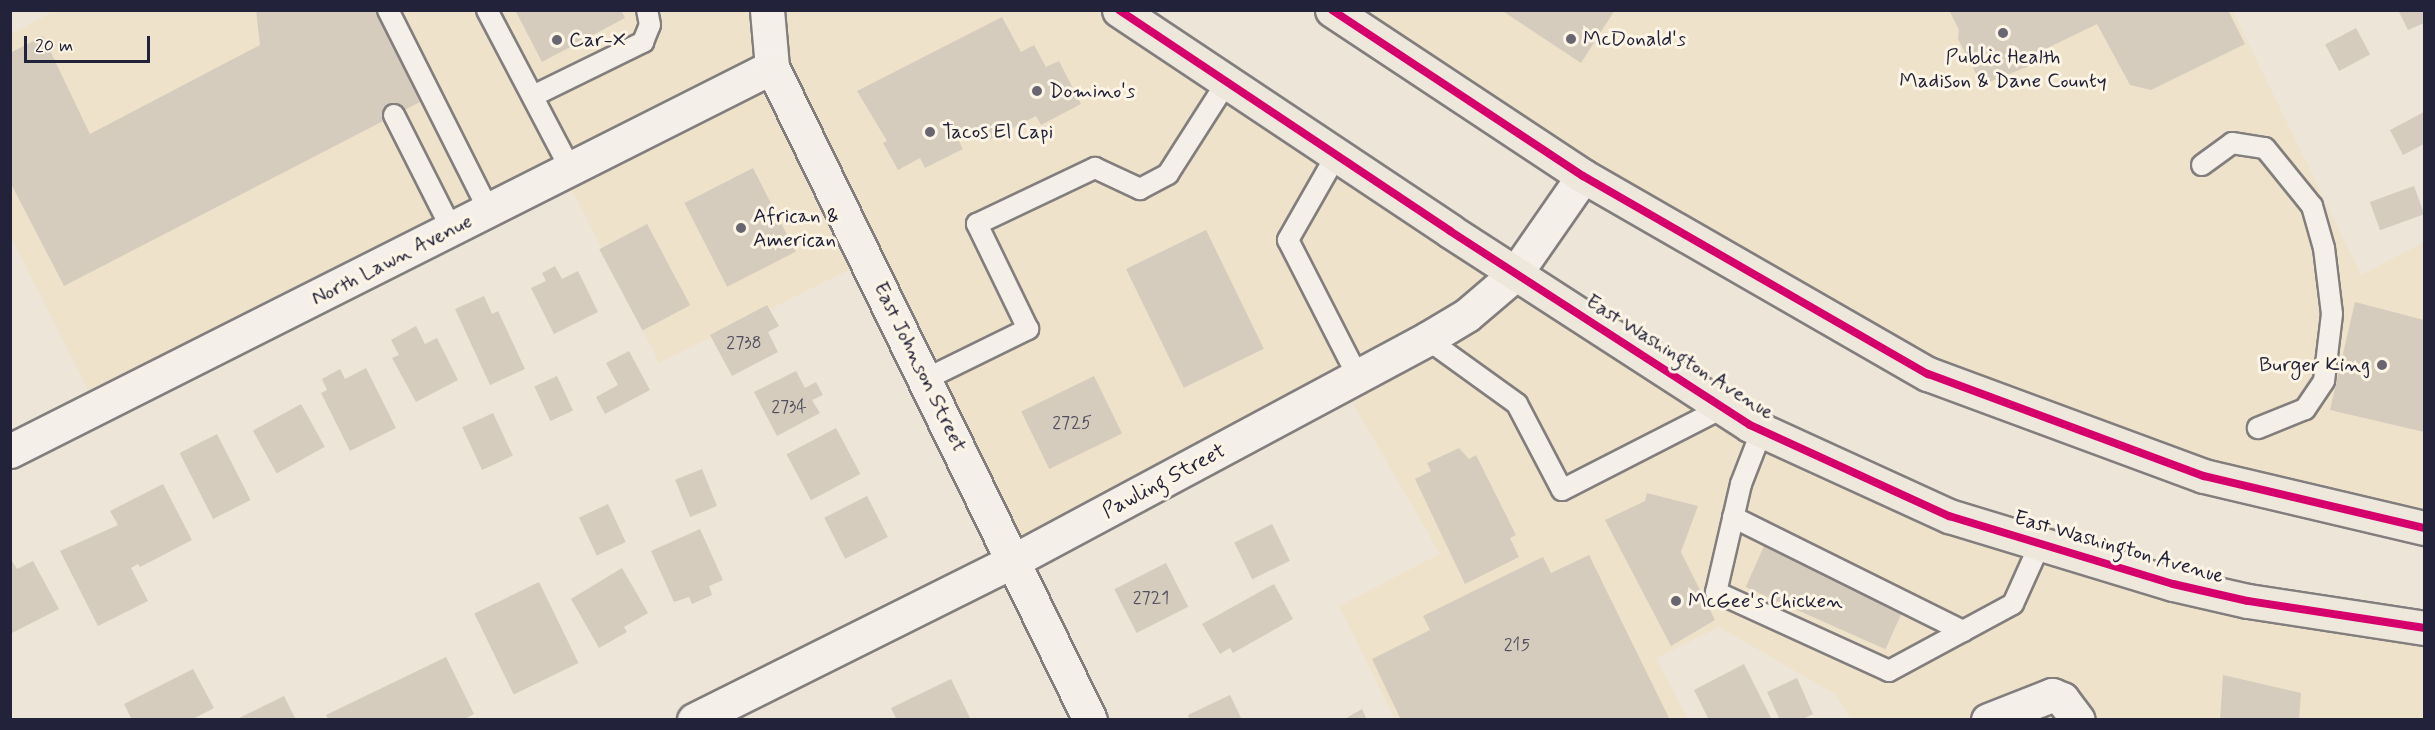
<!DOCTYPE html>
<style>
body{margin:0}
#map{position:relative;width:2435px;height:730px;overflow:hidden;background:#ede5d7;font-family:Mynerve,sans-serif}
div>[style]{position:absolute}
.built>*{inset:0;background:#efe2ca}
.building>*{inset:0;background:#d5ccbe;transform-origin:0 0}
.roads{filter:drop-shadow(2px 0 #827e7d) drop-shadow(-2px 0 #827e7d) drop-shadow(0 2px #827e7d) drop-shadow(0 -2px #827e7d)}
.service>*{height:20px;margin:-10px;padding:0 10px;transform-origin:10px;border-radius:10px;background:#f4f0e9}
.minor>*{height:33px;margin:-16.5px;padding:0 16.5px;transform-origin:16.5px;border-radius:16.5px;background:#f4f0e9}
.tertiary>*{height:33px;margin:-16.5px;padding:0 16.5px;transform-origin:16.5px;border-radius:16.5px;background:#f4f0e9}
.primary>*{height:33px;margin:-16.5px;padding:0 16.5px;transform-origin:16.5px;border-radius:16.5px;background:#ede7dc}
.cycleway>*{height:8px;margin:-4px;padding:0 4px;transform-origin:4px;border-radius:4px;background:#d6006c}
.dots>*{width:16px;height:16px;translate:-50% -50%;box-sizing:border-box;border:3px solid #fcf5e5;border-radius:50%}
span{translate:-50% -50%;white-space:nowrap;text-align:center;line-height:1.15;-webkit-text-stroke:6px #fcf5e5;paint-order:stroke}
.number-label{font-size:18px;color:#504e5d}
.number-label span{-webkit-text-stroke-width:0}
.poi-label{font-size:21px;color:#22223b}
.left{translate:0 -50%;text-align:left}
.right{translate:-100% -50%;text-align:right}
.street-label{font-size:21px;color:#22223b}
.frame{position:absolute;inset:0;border:12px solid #22223b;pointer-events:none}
.scale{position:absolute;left:24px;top:36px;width:126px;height:27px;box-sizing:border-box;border:3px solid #22223b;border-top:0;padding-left:8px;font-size:18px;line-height:21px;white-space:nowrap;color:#22223b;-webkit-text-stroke:4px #fcf5e5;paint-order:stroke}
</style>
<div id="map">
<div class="built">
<i style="clip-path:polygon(54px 11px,1119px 11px,1598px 327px,1949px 516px,2424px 628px,2424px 719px,2078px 719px,2062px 699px,1988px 719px,1851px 719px,1835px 694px,1719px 627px,1656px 658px,1688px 719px,1395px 719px,1339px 606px,1440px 554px,1343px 386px,1013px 561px,869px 260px,659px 363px,564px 174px,97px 408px,11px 237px,11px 34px)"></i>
<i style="clip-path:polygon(1332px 11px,2233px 11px,2361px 275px,2424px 242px,2424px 528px,1928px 374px)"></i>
</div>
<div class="building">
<i style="clip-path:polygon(256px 10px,375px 10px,420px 102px,64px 286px,10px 182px,10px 53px,43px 36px,90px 134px,260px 45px)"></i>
<i style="clip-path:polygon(515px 10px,621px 10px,625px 18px,542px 62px)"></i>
<i style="clip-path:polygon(1501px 10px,1615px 10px,1581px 63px)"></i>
<i style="clip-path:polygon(1949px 10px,2228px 10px,2245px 44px,2151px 90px,2130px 85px,2097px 24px,2031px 56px,2034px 64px,1982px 85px,1958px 39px,1959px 30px)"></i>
<i style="clip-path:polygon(2398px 10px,2424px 10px,2424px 23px,2408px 30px)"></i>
<i style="clip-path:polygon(1002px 17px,1021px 52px,1034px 45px,1046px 67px,1059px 61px,1081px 104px,1041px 125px,1036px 116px,987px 141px,980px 128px,958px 139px,963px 149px,925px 168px,920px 158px,898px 170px,883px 143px,887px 141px,857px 91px)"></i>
<i style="left:2356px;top:28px;width:30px;height:35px;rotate:62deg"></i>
<i style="clip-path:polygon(2424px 112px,2424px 144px,2403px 155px,2390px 130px)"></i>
<i style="left:753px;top:168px;width:94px;height:77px;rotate:63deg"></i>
<i style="left:2414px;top:186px;width:30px;height:47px;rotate:70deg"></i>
<i style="left:647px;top:224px;width:92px;height:54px;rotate:62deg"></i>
<i style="left:1206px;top:230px;width:132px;height:89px;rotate:64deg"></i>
<i style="clip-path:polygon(555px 266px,562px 279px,578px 271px,598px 312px,554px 334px,531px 288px,546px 281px,542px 273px)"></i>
<i style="clip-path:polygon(484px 296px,492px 314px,498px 311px,525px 369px,490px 385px,455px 309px)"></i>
<i style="clip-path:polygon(2355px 302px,2424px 320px,2424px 432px,2330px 410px)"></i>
<i style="clip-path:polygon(767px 305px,779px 326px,768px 332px,778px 352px,732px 376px,710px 335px)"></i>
<i style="clip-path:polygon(416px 326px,425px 344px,437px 338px,458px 380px,416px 402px,392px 358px,399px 355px,391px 340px)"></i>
<i style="clip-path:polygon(629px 351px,650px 390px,605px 414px,596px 397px,618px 385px,606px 363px)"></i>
<i style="clip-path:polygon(366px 368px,396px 428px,350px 451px,321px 393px,327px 390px,322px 379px,340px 369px,345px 379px)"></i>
<i style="clip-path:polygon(796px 371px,805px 388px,816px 382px,823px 395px,812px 400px,820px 413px,777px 436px,754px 392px)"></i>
<i style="left:557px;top:376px;width:38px;height:25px;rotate:65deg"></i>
<i style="left:1094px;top:376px;width:64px;height:81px;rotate:64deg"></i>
<i style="left:301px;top:404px;width:49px;height:55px;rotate:61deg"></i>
<i style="left:493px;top:413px;width:47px;height:34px;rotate:65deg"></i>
<i style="left:836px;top:428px;width:52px;height:56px;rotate:62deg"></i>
<i style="left:217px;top:434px;width:74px;height:42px;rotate:63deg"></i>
<i style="clip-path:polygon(1459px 448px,1469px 459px,1476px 455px,1516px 535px,1510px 538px,1519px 557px,1465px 584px,1415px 479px,1431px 471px,1427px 463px)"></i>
<i style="left:702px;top:469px;width:40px;height:29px;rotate:68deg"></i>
<i style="clip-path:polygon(163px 484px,192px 540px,140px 567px,138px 564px,131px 568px,148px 601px,98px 626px,60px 551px,118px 525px,110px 511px)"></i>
<i style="clip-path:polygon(1647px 493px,1698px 506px,1681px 552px,1715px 620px,1671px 646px,1605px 520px,1645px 501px)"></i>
<i style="left:867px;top:496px;width:46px;height:48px;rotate:63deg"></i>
<i style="left:608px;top:504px;width:42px;height:32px;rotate:65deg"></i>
<i style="left:1272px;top:524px;width:41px;height:42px;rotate:64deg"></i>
<i style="clip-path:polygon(700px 529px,723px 580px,709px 586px,712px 595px,692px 604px,689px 597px,674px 602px,651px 551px)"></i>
<i style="left:1764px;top:546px;width:153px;height:45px;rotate:24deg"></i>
<i style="clip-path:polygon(1589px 555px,1670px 720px,1401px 720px,1372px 659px,1430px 630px,1423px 616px,1543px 557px,1551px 573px)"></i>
<i style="clip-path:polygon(10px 558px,17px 569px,33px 561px,59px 609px,10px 634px)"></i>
<i style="left:1166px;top:563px;width:49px;height:58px;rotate:63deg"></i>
<i style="clip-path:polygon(622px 568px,648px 613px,624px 627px,627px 632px,599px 648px,571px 599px)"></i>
<i style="left:539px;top:582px;width:90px;height:72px;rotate:64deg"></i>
<i style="clip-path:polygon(1274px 584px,1293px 619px,1233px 653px,1230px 648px,1220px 654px,1202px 624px)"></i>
<i style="clip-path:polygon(446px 657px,474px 714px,463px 720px,329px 720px,326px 715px)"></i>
<i style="clip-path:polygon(1744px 664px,1772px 720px,1709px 720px,1694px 690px)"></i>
<i style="clip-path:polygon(193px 669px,214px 708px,191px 720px,132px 720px,124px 704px)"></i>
<i style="clip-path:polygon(2223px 675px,2301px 693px,2299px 720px,2220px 720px)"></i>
<i style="clip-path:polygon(1797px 678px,1813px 714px,1801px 720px,1780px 720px,1767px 692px)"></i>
<i style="clip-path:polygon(951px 679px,971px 720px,897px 720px,891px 708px)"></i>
<i style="clip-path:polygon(1230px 695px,1242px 720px,1190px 720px,1188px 715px)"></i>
<i style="clip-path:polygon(284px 696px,296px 720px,235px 720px)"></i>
<i style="clip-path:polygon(1362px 709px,1367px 720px,1343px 720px)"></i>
</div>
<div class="roads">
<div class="service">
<i style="left:388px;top:10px;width:225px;rotate:63.3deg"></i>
<i style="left:487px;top:10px;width:181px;rotate:62.3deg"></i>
<i style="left:533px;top:96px;width:123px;rotate:-26.1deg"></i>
<i style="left:643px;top:42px;width:18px;rotate:-68deg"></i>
<i style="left:650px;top:25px;width:15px;rotate:-101deg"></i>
<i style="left:394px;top:115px;width:129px;rotate:63.2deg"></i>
<i style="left:1337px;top:154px;width:99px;rotate:119.7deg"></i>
<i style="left:1288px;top:240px;width:154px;rotate:62.9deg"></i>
<i style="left:2202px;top:165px;width:37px;rotate:-36deg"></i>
<i style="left:2232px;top:143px;width:33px;rotate:9deg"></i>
<i style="left:2265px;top:148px;width:75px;rotate:51deg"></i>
<i style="left:2312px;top:206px;width:44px;rotate:74.1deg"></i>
<i style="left:2324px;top:248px;width:66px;rotate:83.1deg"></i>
<i style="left:2332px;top:314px;width:67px;rotate:96.8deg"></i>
<i style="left:2324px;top:381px;width:34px;rotate:124deg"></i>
<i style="left:2305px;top:409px;width:51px;rotate:158deg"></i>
<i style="left:1427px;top:339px;width:111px;rotate:35.8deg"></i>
<i style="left:1517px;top:404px;width:97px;rotate:62.4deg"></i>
<i style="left:1562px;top:490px;width:182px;rotate:-27.1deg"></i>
<i style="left:926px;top:379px;width:114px;rotate:-26.1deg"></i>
<i style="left:1028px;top:329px;width:117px;rotate:-115.9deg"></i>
<i style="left:977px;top:224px;width:131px;rotate:-25.4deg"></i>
<i style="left:1095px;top:168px;width:50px;rotate:25deg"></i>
<i style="left:1140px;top:189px;width:32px;rotate:-28deg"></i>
<i style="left:1168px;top:174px;width:112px;rotate:-57.4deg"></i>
<i style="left:1762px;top:430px;width:58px;rotate:111.3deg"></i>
<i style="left:1741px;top:484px;width:111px;rotate:103deg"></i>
<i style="left:1716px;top:592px;width:190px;rotate:24.5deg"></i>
<i style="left:1889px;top:671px;width:141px;rotate:-28.4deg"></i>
<i style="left:2013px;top:604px;width:66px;rotate:-65.8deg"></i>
<i style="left:1733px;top:517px;width:257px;rotate:26.4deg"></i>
</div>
<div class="minor">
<i style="left:10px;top:451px;width:853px;rotate:-26.75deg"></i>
<i style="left:694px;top:720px;width:356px;rotate:-26.5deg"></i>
<i style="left:1013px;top:561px;width:470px;rotate:-28.2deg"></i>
<i style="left:1427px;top:339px;width:47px;rotate:-31deg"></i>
<i style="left:1467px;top:315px;width:63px;rotate:-40.5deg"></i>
<i style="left:1515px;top:274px;width:119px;rotate:-55.2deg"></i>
<i style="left:1988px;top:720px;width:69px;rotate:-21.3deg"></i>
<i style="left:2052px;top:695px;width:11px;rotate:22deg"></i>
<i style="left:2062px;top:699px;width:26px;rotate:53deg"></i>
</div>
<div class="tertiary">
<i style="left:767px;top:10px;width:57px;rotate:85deg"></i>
<i style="left:772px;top:67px;width:726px;rotate:64.03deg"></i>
</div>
<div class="primary">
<i style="left:1119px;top:10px;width:398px;rotate:33.7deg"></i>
<i style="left:1450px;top:231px;width:357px;rotate:32.9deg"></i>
<i style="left:1750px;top:425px;width:219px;rotate:24.6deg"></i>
<i style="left:1949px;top:516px;width:234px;rotate:16.9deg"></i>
<i style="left:2173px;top:584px;width:77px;rotate:12.8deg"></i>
<i style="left:2248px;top:601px;width:178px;rotate:8.7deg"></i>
<i style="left:1332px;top:10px;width:301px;rotate:33.5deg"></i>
<i style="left:1583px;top:176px;width:398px;rotate:29.9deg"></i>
<i style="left:1928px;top:374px;width:294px;rotate:20.3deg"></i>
<i style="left:2204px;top:476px;width:226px;rotate:13.3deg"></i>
</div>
</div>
<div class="cycleway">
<i style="left:1119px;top:10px;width:398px;rotate:33.7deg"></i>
<i style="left:1450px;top:231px;width:357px;rotate:32.9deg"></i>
<i style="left:1750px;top:425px;width:219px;rotate:24.6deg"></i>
<i style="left:1949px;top:516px;width:234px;rotate:16.9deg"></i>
<i style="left:2173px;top:584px;width:77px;rotate:12.8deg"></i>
<i style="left:2248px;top:601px;width:178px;rotate:8.7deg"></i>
<i style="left:1332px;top:10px;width:301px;rotate:33.5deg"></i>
<i style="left:1583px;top:176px;width:398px;rotate:29.9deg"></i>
<i style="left:1928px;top:374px;width:294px;rotate:20.3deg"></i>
<i style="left:2204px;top:476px;width:226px;rotate:13.3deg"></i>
</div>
<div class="dots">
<i style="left:2003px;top:33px;background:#696672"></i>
<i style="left:1571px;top:39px;background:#696672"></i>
<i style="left:557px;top:40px;background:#696672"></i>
<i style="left:1037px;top:91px;background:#696672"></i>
<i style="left:930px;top:132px;background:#696672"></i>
<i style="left:741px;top:228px;background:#696672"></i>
<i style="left:2382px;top:365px;background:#696672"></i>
<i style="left:1676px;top:601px;background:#696672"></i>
</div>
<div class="number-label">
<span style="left:744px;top:343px">2738</span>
<span style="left:789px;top:407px">2734</span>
<span style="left:1072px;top:423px">2725</span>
<span style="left:1151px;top:598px">2721</span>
<span style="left:1517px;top:645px">215</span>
</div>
<div class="poi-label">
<span class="left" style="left:1583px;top:39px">McDonald's</span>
<span class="left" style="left:569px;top:40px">Car-X</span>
<span style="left:2003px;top:69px">Public Health<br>Madison &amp; Dane County</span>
<span class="left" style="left:1049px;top:91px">Domino's</span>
<span class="left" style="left:942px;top:132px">Tacos El Capi</span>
<span class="left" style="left:753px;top:228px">African &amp;<br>American</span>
<span class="right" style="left:2370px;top:365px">Burger King</span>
<span class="left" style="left:1688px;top:601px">McGee's Chicken</span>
</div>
<div class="street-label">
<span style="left:392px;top:260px;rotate:-27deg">North Lawn Avenue</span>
<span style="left:1680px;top:357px;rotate:32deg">East Washington Avenue</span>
<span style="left:920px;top:367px;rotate:64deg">East Johnson Street</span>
<span style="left:1164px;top:481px;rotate:-28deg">Pawling Street</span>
<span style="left:2119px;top:547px;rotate:16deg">East Washington Avenue</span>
</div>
<div class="frame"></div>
<div class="scale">20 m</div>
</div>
